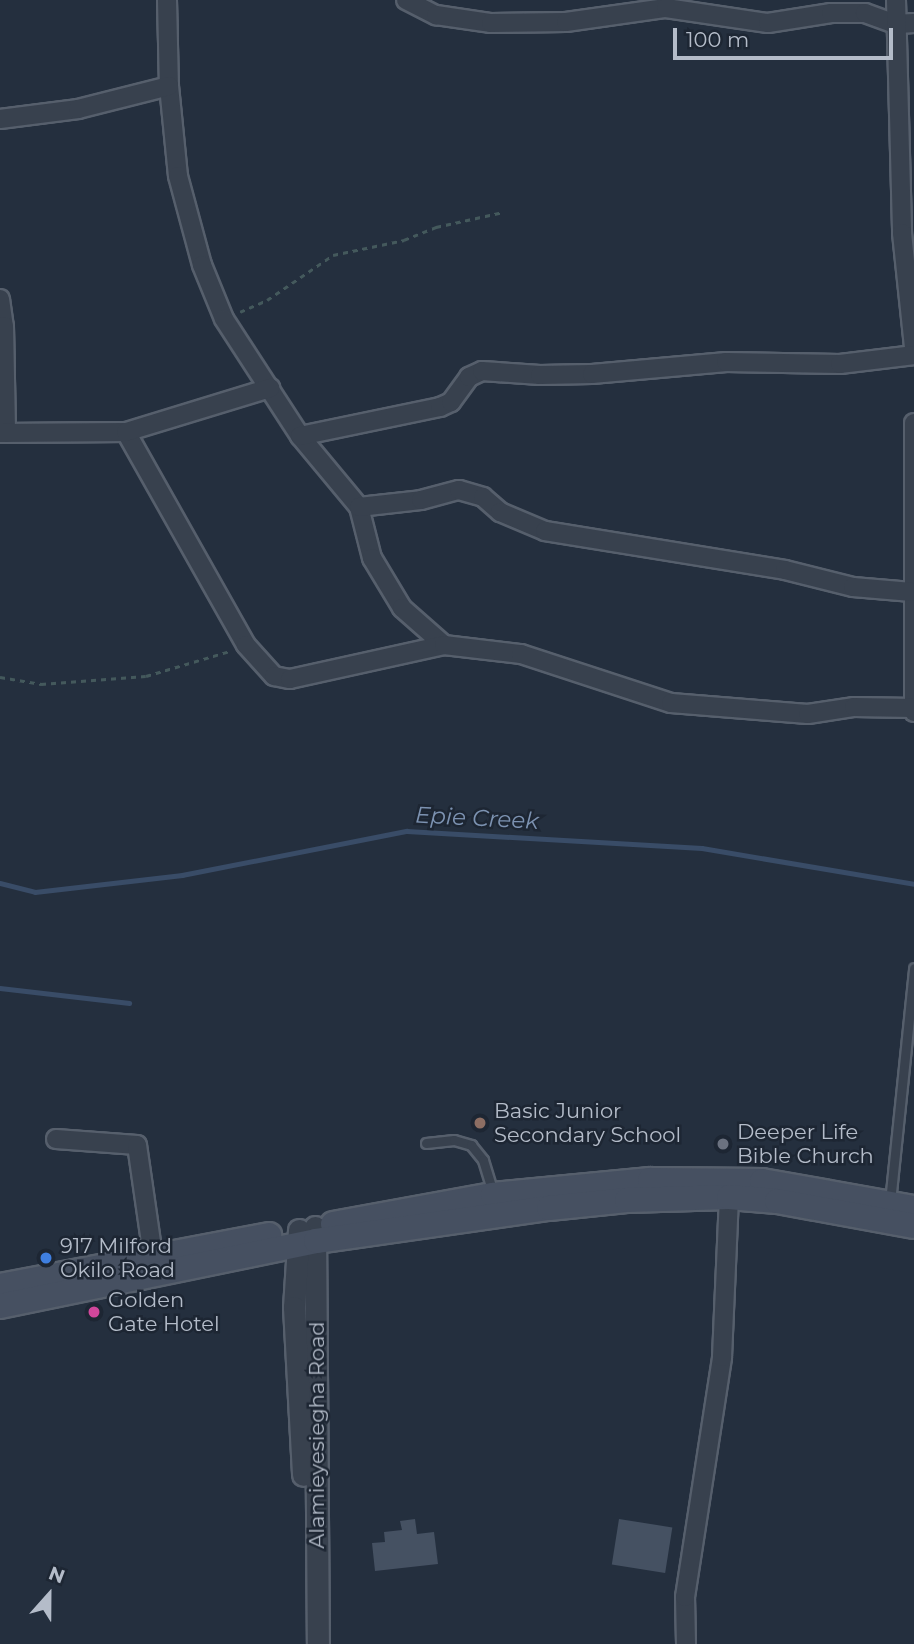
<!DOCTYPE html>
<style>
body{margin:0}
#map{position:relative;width:914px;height:1644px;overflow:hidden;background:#242f3e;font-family:Montserrat,sans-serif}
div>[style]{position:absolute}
.stream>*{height:4.5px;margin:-2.25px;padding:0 2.25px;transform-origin:2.25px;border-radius:2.25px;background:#394c67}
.building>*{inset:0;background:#455162;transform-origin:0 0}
.path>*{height:2.5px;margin-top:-1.25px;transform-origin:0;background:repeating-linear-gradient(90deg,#44595c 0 5px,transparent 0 10px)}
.roads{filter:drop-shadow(2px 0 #565f6c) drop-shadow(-2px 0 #565f6c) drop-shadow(0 2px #565f6c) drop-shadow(0 -2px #565f6c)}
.service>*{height:9px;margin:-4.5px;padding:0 4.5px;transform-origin:4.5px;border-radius:4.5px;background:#38414e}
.minor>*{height:18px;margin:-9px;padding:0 9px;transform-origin:9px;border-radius:9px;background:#38414e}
.tertiary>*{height:21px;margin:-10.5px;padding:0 10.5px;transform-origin:10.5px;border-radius:10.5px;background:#38414e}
.secondary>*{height:24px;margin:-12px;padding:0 12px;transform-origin:12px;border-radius:12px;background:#465061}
.dots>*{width:19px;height:19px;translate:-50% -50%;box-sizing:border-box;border:4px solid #1d2633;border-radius:50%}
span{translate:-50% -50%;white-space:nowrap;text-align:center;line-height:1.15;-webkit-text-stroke:5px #1d2633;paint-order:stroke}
.poi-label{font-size:21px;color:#b4bcc9}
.left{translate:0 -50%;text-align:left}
.street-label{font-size:21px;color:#b4bcc9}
.water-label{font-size:23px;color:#7c92b1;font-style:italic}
.north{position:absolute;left:14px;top:1560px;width:70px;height:70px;-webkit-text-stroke:5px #1d2633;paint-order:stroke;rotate:21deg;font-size:19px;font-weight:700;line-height:28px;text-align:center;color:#b4bcc9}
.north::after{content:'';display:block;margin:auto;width:24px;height:32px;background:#b4bcc9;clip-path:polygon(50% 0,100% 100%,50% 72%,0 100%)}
.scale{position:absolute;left:673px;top:28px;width:220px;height:32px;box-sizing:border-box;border:4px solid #b4bcc9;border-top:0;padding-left:9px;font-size:21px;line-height:24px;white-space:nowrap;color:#b4bcc9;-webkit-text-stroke:5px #1d2633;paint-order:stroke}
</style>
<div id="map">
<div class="stream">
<i style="left:0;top:883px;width:36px;rotate:14deg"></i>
<i style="left:35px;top:892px;width:148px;rotate:-6.6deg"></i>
<i style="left:182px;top:875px;width:229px;rotate:-11.1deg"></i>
<i style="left:407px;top:831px;width:295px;rotate:3.3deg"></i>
<i style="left:702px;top:848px;width:215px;rotate:9.6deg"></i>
<i style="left:0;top:988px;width:130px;rotate:6.6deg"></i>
</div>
<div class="building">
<i style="clip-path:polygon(415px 1519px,417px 1534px,434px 1532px,438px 1564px,375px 1571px,372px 1543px,385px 1542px,384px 1532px,402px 1530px,400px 1521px)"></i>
<i style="left:619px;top:1519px;width:54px;height:46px;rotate:9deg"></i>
</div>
<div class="path">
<i style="left:240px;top:312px;width:30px;rotate:-24deg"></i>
<i style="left:267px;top:300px;width:80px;rotate:-34.3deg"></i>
<i style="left:333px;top:255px;width:73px;rotate:-11.9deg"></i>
<i style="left:404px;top:240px;width:35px;rotate:-22deg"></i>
<i style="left:436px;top:227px;width:69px;rotate:-12.6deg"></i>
<i style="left:0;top:677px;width:42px;rotate:9.7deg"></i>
<i style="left:41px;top:684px;width:105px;rotate:-4.4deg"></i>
<i style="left:146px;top:676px;width:88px;rotate:-16.6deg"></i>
</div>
<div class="roads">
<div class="service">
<i style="left:426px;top:1143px;width:28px;rotate:-6deg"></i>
<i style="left:454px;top:1140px;width:18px;rotate:16deg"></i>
<i style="left:471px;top:1145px;width:19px;rotate:51deg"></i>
<i style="left:483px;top:1160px;width:34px;rotate:73deg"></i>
<i style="left:890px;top:1202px;width:235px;rotate:-84.1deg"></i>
</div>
<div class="minor">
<i style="left:167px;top:0;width:86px;rotate:88.7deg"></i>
<i style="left:169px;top:86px;width:90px;rotate:84.3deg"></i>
<i style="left:178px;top:176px;width:92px;rotate:74.9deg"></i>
<i style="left:202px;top:265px;width:58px;rotate:67.8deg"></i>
<i style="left:224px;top:319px;width:140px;rotate:57deg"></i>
<i style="left:300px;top:436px;width:92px;rotate:50.3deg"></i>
<i style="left:359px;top:507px;width:53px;rotate:75.7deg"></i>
<i style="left:372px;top:558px;width:58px;rotate:59deg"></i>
<i style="left:402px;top:608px;width:56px;rotate:41.4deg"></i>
<i style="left:406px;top:0;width:34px;rotate:27deg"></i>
<i style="left:436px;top:15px;width:56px;rotate:8.3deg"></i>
<i style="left:491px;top:23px;width:75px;rotate:-0.8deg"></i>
<i style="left:566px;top:22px;width:101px;rotate:-8deg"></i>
<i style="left:666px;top:8px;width:103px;rotate:8.4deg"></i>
<i style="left:768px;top:23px;width:64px;rotate:-9deg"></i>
<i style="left:831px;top:13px;width:34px"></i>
<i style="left:865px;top:13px;width:33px;rotate:20deg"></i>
<i style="left:896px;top:24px;width:18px;rotate:-3deg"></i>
<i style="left:896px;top:0;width:233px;rotate:88.5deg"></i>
<i style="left:902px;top:233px;width:115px;rotate:84deg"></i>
<i style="left:0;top:119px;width:79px;rotate:-7.3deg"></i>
<i style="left:78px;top:109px;width:94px;rotate:-14.2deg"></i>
<i style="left:0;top:299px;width:27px;rotate:82deg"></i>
<i style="left:4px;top:326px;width:107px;rotate:88.9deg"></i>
<i style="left:914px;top:423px;width:289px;rotate:90deg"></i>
<i style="left:126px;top:432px;width:244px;rotate:60.6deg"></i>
<i style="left:246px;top:645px;width:42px;rotate:47.9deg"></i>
<i style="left:274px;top:676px;width:16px;rotate:11deg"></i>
<i style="left:290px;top:679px;width:158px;rotate:-12.4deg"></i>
<i style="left:444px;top:645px;width:78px;rotate:6.7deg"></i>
<i style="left:521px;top:654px;width:158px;rotate:18.1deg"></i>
<i style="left:671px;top:703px;width:137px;rotate:4.6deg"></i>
<i style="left:808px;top:714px;width:47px;rotate:-8.7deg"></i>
<i style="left:854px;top:707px;width:60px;rotate:1deg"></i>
<i style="left:0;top:433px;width:126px;rotate:-0.5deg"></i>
<i style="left:126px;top:432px;width:151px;rotate:-17deg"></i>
<i style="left:300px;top:436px;width:143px;rotate:-11.7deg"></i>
<i style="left:440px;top:407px;width:12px;rotate:-24deg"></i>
<i style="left:451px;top:402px;width:31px;rotate:-54deg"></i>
<i style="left:469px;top:377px;width:14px;rotate:-25deg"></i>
<i style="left:482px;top:371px;width:58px;rotate:3.9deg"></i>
<i style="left:540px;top:375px;width:52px;rotate:-1.1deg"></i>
<i style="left:592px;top:374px;width:135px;rotate:-5.1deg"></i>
<i style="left:726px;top:362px;width:114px;rotate:1deg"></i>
<i style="left:840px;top:364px;width:75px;rotate:-6.9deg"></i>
<i style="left:359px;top:507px;width:62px;rotate:-6.4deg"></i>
<i style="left:421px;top:500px;width:39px;rotate:-15deg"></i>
<i style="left:459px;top:490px;width:25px;rotate:16deg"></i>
<i style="left:483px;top:497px;width:23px;rotate:41deg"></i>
<i style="left:500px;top:512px;width:49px;rotate:22.9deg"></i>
<i style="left:545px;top:531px;width:243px;rotate:9.2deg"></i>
<i style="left:785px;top:570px;width:70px;rotate:14deg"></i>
<i style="left:853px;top:587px;width:59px;rotate:4.8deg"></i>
<i style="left:56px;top:1139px;width:81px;rotate:4.2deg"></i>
<i style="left:137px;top:1145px;width:112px;rotate:81.8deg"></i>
<i style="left:686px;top:1644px;width:47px;rotate:-91.2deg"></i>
<i style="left:685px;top:1597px;width:243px;rotate:-81.2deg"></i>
<i style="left:722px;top:1357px;width:160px;rotate:-87.5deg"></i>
</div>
<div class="tertiary">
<i style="left:315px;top:1227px;width:417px;rotate:89.6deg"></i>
<i style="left:299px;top:1230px;width:77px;rotate:93.7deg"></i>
<i style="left:294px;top:1307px;width:168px;rotate:86.9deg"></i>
</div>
<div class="secondary">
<i style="left:333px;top:1224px;width:163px;rotate:-10.3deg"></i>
<i style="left:493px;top:1195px;width:158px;rotate:-5.5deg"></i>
<i style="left:650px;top:1180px;width:112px;rotate:0.5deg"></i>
<i style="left:762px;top:1181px;width:154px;rotate:10.1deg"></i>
<i style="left:0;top:1286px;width:274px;rotate:-10.7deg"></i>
<i style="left:0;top:1306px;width:323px;rotate:-11.6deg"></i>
<i style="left:316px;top:1241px;width:235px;rotate:-8.1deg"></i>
<i style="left:549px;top:1208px;width:78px;rotate:-5.9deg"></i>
<i style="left:627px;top:1200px;width:102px;rotate:-1.7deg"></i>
<i style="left:729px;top:1197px;width:48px;rotate:4.8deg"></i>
<i style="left:777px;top:1201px;width:139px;rotate:10.3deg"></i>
</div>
</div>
<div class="dots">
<i style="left:480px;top:1123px;background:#8d6e63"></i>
<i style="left:723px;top:1144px;background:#6b7280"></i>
<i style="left:46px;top:1258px;background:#3f7fe0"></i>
<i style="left:94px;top:1312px;background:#d1479c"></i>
</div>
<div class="poi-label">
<span class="left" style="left:494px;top:1123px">Basic Junior<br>Secondary School</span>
<span class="left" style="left:737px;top:1144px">Deeper Life<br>Bible Church</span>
<span class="left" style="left:60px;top:1258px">917 Milford<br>Okilo Road</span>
<span class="left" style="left:108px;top:1312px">Golden<br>Gate Hotel</span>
</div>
<div class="street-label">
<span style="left:317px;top:1435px;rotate:-90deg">Alamieyesiegha Road</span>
</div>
<div class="water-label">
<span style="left:477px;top:818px;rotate:3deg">Epie Creek</span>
</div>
<div class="north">N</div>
<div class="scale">100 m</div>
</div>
